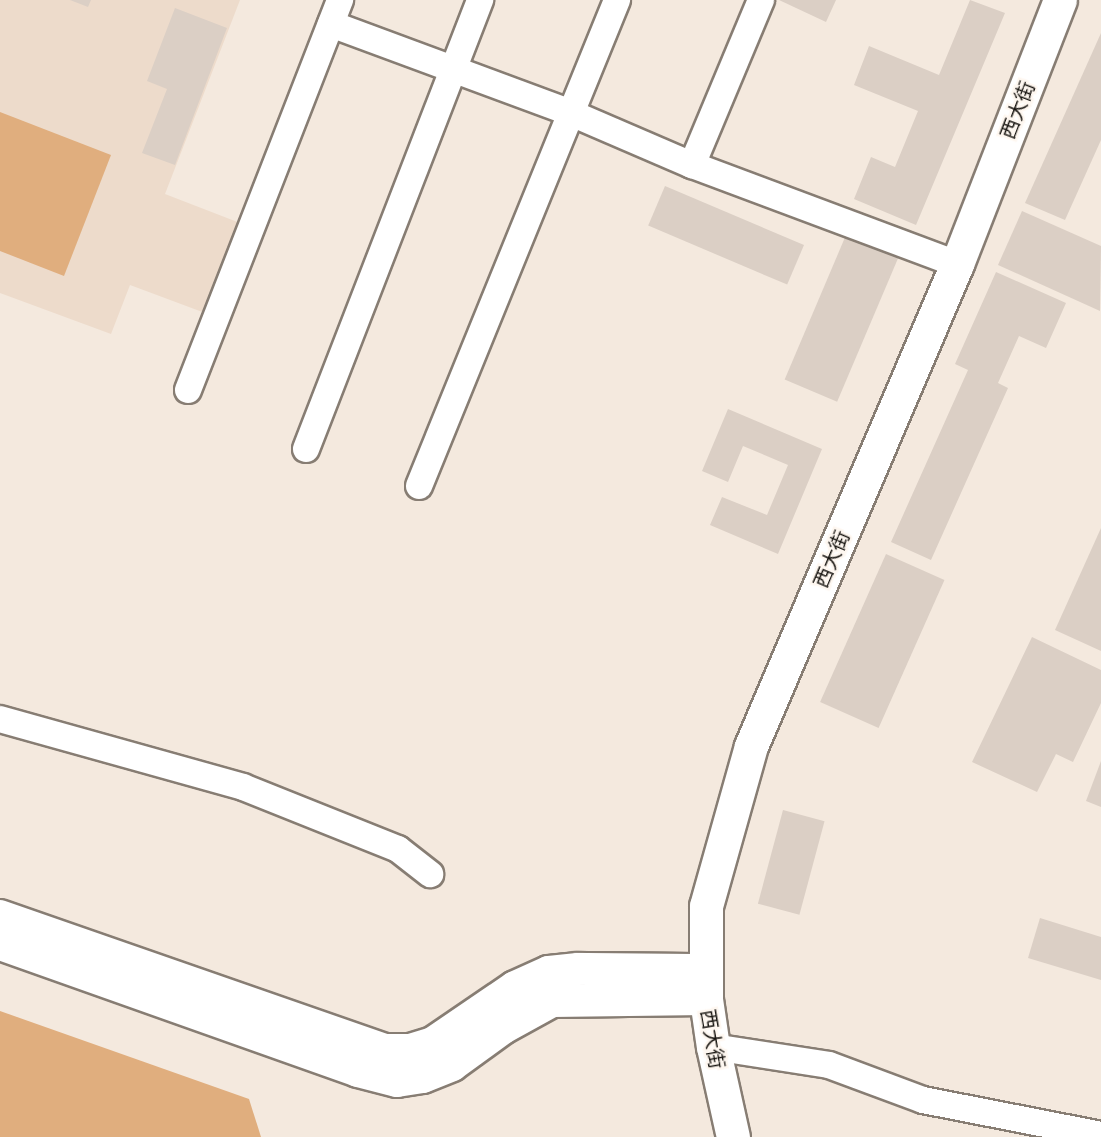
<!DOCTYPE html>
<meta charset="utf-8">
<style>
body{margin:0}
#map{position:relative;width:1101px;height:1137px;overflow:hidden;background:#f4e9de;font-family:Manrope,"Noto Sans SC",sans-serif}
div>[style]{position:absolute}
.built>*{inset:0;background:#eddbcb}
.green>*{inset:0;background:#e0ae7e}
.building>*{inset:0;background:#dbcfc5;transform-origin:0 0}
.roads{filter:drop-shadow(2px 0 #877d73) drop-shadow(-2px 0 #877d73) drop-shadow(0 2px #877d73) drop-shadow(0 -2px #877d73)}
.minor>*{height:26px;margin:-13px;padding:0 13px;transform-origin:13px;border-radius:13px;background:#fff}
.tertiary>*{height:32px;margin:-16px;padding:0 16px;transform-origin:16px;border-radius:16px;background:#fff}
.secondary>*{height:33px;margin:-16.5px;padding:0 16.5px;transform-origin:16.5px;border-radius:16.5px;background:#fff}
span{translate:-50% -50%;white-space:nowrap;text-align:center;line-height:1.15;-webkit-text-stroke:5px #fef7f0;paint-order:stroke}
.street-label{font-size:20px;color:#16130f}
</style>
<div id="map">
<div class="built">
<i style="clip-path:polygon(0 0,240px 0,165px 194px,240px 223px,205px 313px,130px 285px,111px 334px,0 293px)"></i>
</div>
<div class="green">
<i style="clip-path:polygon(0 112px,111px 155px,64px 276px,0 251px)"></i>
<i style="clip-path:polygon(0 1011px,249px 1099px,261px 1137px,0 1137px)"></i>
</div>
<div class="building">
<i style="clip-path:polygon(70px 0,91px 0,88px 7px)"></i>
<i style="clip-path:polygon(779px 0,836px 0,826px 22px)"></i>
<i style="clip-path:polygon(970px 0,1005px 13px,916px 225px,854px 199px,871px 157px,895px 167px,918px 111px,854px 85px,869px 46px,939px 75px)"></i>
<i style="clip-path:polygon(175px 8px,227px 28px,175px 165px,142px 153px,167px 89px,147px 81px)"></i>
<i style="clip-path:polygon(1101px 33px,1101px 140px,1065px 220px,1025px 203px)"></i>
<i style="left:665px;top:186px;width:151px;height:43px;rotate:23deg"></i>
<i style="clip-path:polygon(1022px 211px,1101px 246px,1100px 311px,998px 265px)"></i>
<i style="left:846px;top:235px;width:57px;height:157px;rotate:23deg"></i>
<i style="clip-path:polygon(996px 272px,1066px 303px,1046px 348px,1019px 336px,998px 383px,1008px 388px,931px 560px,891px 542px,968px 370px,955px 364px)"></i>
<i style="clip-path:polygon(728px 409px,822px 449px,778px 554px,710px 525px,722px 497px,767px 515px,788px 465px,743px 446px,728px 482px,702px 471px)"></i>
<i style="clip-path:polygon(1101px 528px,1101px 651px,1055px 630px)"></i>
<i style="left:886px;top:554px;width:64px;height:162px;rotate:24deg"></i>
<i style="clip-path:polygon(1032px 637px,1101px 670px,1101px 703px,1073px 762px,1056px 754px,1037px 792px,972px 762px)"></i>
<i style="clip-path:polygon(1101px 761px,1101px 807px,1086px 801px)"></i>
<i style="left:783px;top:810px;width:43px;height:97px;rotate:15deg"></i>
<i style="clip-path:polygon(1040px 918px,1101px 937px,1101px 980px,1028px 958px)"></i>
</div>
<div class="roads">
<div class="minor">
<i style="left:331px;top:24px;width:256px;rotate:20.3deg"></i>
<i style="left:571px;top:113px;width:132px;rotate:23.3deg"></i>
<i style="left:692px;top:165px;width:283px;rotate:20.5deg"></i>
<i style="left:692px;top:165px;width:179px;rotate:-67.3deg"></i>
<i style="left:188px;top:390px;width:419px;rotate:-68.7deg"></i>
<i style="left:306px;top:449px;width:482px;rotate:-68.8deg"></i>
<i style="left:419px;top:486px;width:525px;rotate:-67.83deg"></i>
<i style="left:0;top:719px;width:252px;rotate:15.6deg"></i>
<i style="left:243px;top:787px;width:167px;rotate:21.8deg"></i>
<i style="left:398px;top:849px;width:41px;rotate:38deg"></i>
<i style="left:713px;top:1047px;width:117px;rotate:8.8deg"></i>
<i style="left:829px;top:1065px;width:100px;rotate:20.4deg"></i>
<i style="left:923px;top:1100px;width:181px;rotate:11.1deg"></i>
</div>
<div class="tertiary">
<i style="left:0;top:916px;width:407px;rotate:19.2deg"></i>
<i style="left:384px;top:1050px;width:26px"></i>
<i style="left:410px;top:1050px;width:24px;rotate:-17deg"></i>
<i style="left:433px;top:1043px;width:99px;rotate:-34.3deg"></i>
<i style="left:515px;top:987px;width:37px;rotate:-24deg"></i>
<i style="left:549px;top:972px;width:29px;rotate:-6deg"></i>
<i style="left:578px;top:969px;width:127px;rotate:0.5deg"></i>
<i style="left:0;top:944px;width:380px;rotate:19.5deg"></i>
<i style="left:358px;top:1071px;width:40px;rotate:14.4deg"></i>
<i style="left:397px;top:1081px;width:26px;rotate:-9deg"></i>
<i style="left:423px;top:1077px;width:31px;rotate:-22deg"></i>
<i style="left:452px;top:1065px;width:63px;rotate:-36deg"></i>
<i style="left:503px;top:1028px;width:56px;rotate:-28.9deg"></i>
<i style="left:552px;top:1001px;width:154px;rotate:-0.7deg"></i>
</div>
<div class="secondary">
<i style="left:733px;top:1137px;width:92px;rotate:-102.5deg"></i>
<i style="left:713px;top:1047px;width:49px;rotate:-98.3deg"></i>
<i style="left:706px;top:999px;width:93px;rotate:-90deg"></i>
<i style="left:706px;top:906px;width:166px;rotate:-74.3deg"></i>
<i style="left:751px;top:746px;width:524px;rotate:-66.86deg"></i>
<i style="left:957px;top:264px;width:283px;rotate:-68.7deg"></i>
</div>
</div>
<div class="street-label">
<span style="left:1017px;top:110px;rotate:-69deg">西大街</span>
<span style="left:831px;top:559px;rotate:-67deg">西大街</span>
<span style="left:713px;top:1039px;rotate:80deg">西大街</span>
</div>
</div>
